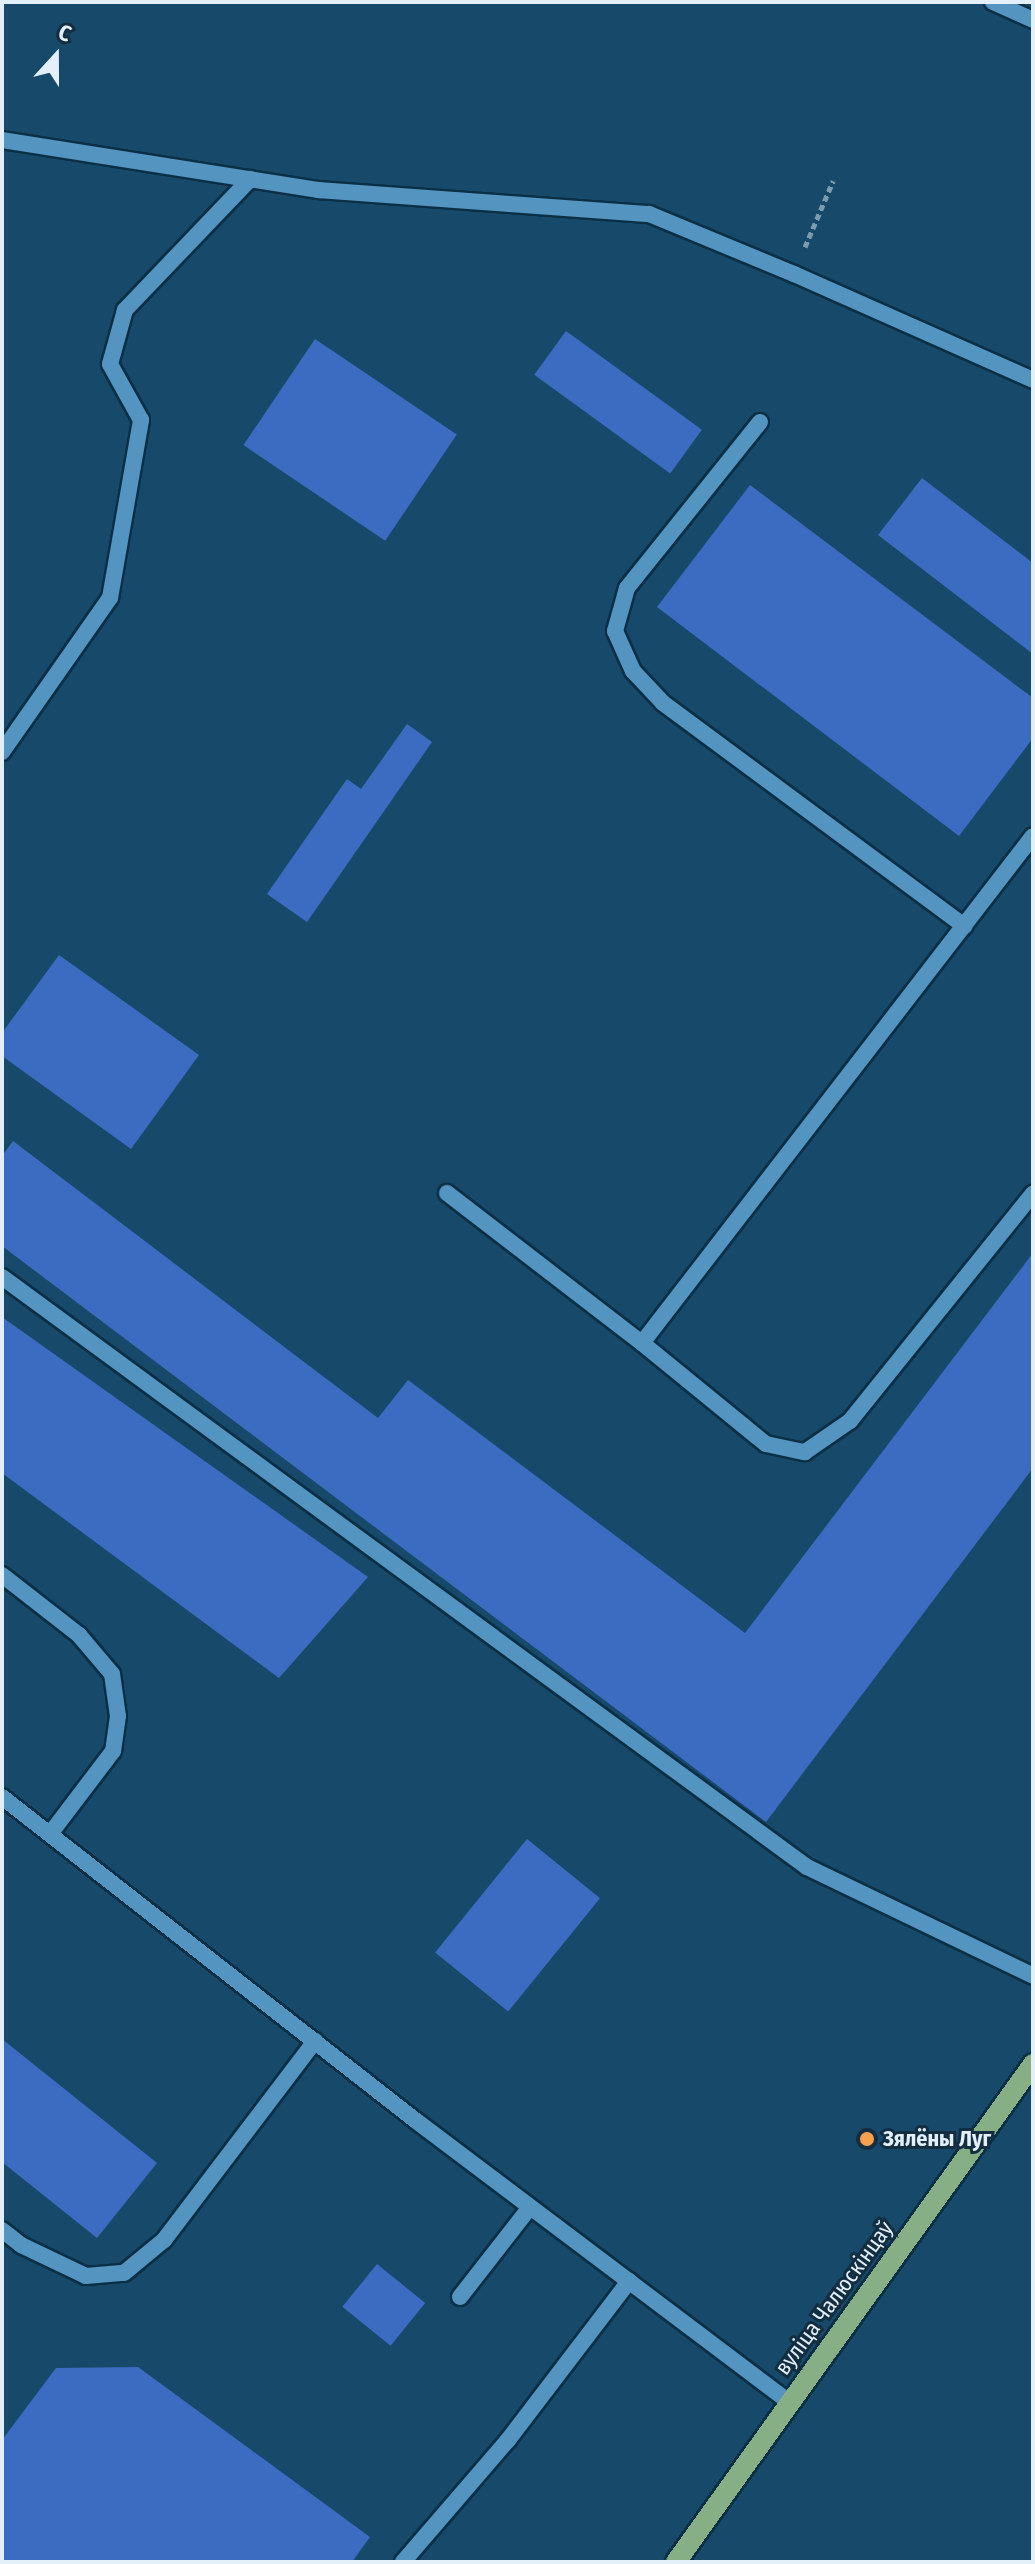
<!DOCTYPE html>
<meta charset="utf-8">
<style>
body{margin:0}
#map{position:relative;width:1035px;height:2564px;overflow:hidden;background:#174a6a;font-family:"Fira Sans Condensed",sans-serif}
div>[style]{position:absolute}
.building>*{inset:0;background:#3c6cc1;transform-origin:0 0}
.path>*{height:5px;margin-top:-2.5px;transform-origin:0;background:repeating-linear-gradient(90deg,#7b9bb1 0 6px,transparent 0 10px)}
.roads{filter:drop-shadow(2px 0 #0b2f45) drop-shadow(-2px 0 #0b2f45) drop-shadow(0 2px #0b2f45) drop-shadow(0 -2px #0b2f45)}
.lane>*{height:16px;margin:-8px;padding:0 8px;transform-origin:8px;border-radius:8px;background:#5494c1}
.primary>*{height:20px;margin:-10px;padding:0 10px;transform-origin:10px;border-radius:10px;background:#87af86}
.dots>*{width:22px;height:22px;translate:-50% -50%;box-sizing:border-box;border:4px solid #132e41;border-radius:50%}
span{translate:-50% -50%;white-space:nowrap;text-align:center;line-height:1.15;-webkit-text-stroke:6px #132e41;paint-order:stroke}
.poi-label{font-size:22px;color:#e3f0fa;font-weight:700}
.left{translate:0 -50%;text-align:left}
.street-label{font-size:22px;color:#e3f0fa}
.frame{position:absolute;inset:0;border:4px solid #e3f0fa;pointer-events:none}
.north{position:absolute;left:16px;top:16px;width:80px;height:80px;-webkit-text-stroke:6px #132e41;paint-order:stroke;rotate:21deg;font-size:22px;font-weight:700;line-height:32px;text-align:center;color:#e3f0fa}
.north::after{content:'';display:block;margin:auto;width:28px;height:36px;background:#e3f0fa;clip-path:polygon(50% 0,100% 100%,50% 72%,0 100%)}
</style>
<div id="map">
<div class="building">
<i style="left:566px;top:331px;width:168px;height:54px;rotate:36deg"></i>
<i style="left:315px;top:339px;width:171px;height:128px;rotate:34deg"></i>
<i style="clip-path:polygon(922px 478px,1033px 563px,1033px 654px,878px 535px)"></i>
<i style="clip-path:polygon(750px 485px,1033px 698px,1033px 738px,959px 836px,657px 607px)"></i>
<i style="clip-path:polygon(407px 724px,432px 742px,307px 922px,267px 894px,347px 779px,361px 789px)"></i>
<i style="clip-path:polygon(59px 955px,199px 1055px,131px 1149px,2px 1056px,2px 1033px)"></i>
<i style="clip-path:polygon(13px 1141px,378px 1418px,408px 1380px,745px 1633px,1033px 1253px,1033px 1468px,766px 1822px,2px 1246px,2px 1156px)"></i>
<i style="clip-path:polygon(2px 1317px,368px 1577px,279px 1678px,2px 1473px)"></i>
<i style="left:527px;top:1839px;width:94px;height:146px;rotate:39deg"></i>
<i style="clip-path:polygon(2px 2039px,157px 2163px,97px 2238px,2px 2162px)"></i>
<i style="left:377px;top:2264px;width:62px;height:55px;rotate:39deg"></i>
<i style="clip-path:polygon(138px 2367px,370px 2537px,352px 2562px,2px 2562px,2px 2440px,56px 2368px)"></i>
</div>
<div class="path">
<i style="left:805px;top:247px;width:72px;rotate:-67deg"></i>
</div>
<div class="roads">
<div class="lane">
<i style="left:993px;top:2px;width:44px;rotate:24.2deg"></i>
<i style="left:2px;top:140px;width:321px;rotate:9deg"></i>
<i style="left:319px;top:190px;width:331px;rotate:4.2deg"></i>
<i style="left:649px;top:214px;width:157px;rotate:22.5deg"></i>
<i style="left:794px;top:274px;width:261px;rotate:23.9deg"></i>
<i style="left:760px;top:422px;width:213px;rotate:128.7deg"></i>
<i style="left:627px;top:588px;width:45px;rotate:105.6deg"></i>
<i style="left:615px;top:631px;width:44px;rotate:65.8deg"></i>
<i style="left:633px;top:671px;width:44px;rotate:46.8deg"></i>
<i style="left:663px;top:703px;width:375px;rotate:36.5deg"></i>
<i style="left:2px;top:752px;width:188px;rotate:-55deg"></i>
<i style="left:110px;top:598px;width:181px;rotate:-80.1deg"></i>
<i style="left:141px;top:420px;width:64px;rotate:-119deg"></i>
<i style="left:110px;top:364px;width:56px;rotate:-74.5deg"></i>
<i style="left:125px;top:310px;width:181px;rotate:-46.3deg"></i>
<i style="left:447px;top:1193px;width:246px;rotate:37.6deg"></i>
<i style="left:642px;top:1343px;width:160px;rotate:39.2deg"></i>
<i style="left:766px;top:1444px;width:40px;rotate:12deg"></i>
<i style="left:805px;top:1452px;width:55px;rotate:-34.6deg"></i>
<i style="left:850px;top:1421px;width:292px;rotate:-51.2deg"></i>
<i style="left:2px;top:1277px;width:998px;rotate:36.24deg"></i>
<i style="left:807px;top:1867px;width:251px;rotate:25.7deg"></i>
<i style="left:642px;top:1343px;width:640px;rotate:-52.36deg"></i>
<i style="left:2px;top:1575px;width:98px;rotate:37.9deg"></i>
<i style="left:79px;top:1635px;width:51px;rotate:49.8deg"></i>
<i style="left:112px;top:1674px;width:42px;rotate:81.9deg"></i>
<i style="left:118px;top:1716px;width:35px;rotate:98deg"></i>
<i style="left:113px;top:1751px;width:104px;rotate:127.2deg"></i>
<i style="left:2px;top:1797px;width:524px;rotate:38.03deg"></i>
<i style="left:415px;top:2120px;width:467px;rotate:37deg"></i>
<i style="left:2px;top:2230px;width:24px;rotate:38deg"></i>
<i style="left:21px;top:2245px;width:72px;rotate:25.5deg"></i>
<i style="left:86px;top:2276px;width:38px;rotate:-5deg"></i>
<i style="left:124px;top:2273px;width:52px;rotate:-39.5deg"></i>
<i style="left:164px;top:2240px;width:250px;rotate:-52.8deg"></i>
<i style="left:460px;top:2297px;width:114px;rotate:-52.1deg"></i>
<i style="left:403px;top:2562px;width:161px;rotate:-49.3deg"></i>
<i style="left:508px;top:2440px;width:200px;rotate:-52.7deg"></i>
</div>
<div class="primary">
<i style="left:676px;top:2562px;width:613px;rotate:-54.36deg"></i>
</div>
</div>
<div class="dots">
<i style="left:867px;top:2139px;background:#f9a04d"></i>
</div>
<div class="poi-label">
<span class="left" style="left:883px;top:2139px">Зялёны Луг</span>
</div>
<div class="street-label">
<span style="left:834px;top:2298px;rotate:-54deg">вуліца Чалюскінцаў</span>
</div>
<div class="frame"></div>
<div class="north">С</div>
</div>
